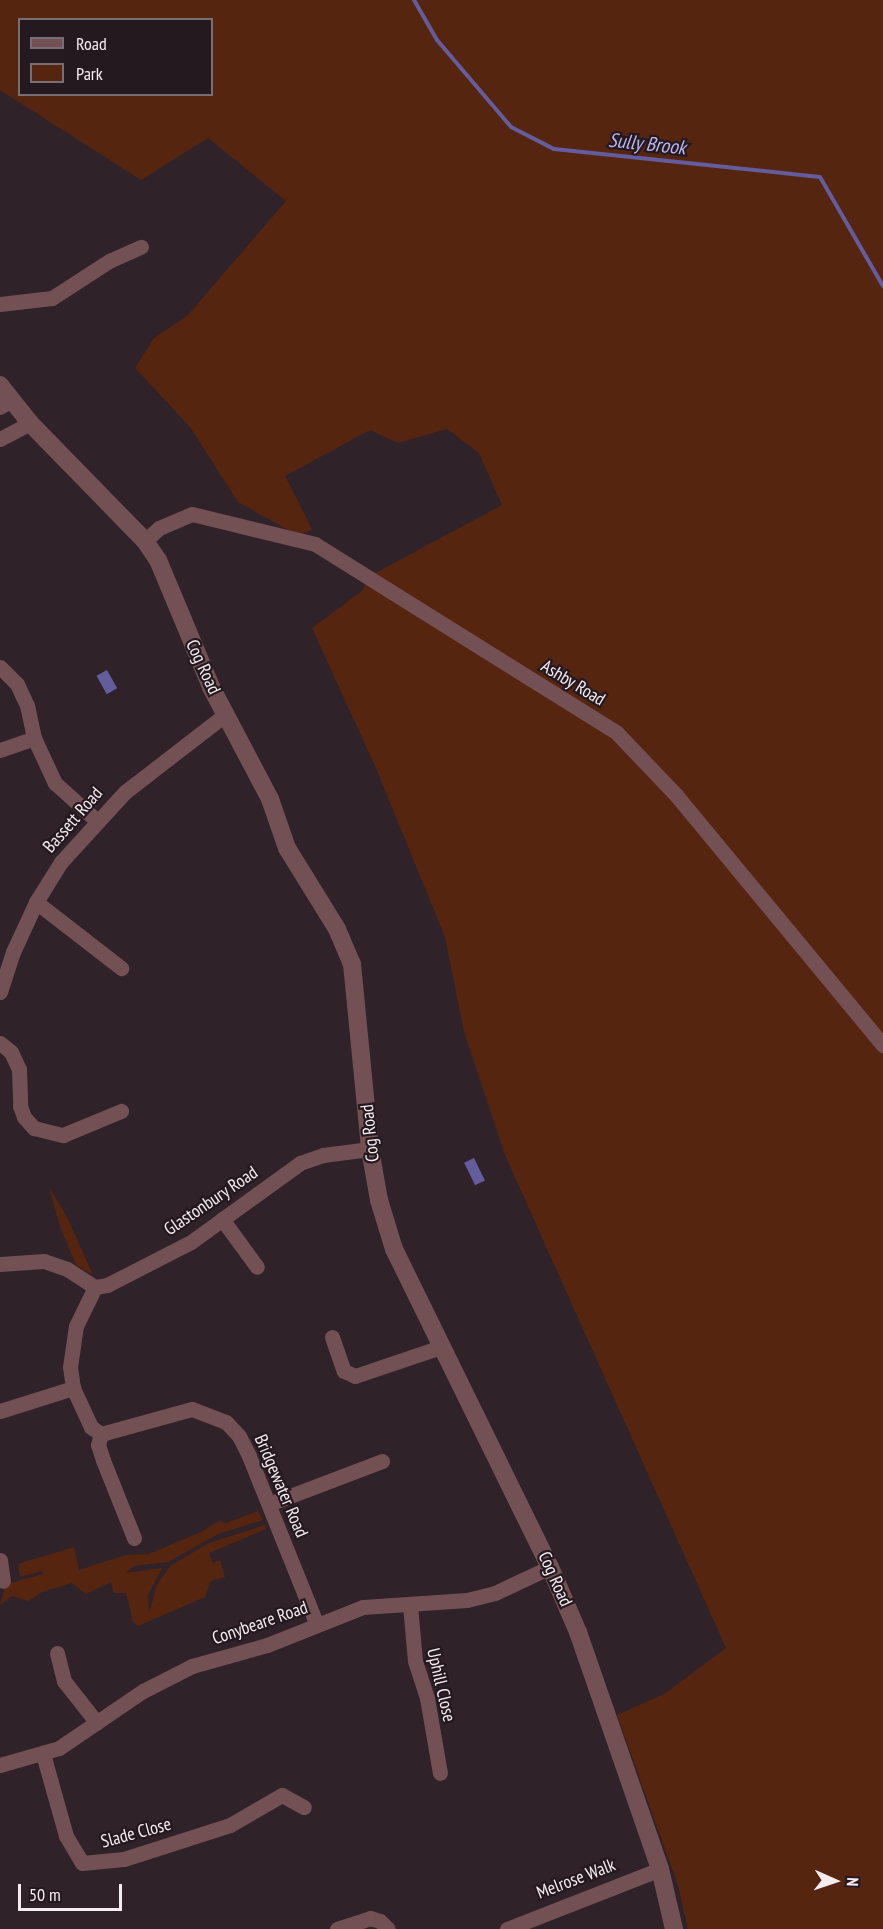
<!DOCTYPE html>
<style>
body{margin:0}
#map{position:relative;width:883px;height:1929px;overflow:hidden;background:#2f2229;font-family:"PT Sans Narrow",sans-serif}
div>[style]{position:absolute}
.green>*{inset:0;background:#562510}
.water>*{inset:0;background:#635c9d;transform-origin:0 0}
.stream>*{height:4px;margin:-2px;padding:0 2px;transform-origin:2px;border-radius:2px;background:#635c9d}
.minor>*{height:15px;margin:-7.5px;padding:0 7.5px;transform-origin:7.5px;border-radius:7.5px;background:#725053}
.tertiary>*{height:18px;margin:-9px;padding:0 9px;transform-origin:9px;border-radius:9px;background:#725053}
span{translate:-50% -50%;white-space:nowrap;text-align:center;line-height:1.15;-webkit-text-stroke:4.5px #251920;paint-order:stroke}
.street-label{font-size:18px;color:#f6edf1}
.water-label{font-size:20px;color:#bbb7f0;font-style:italic}
.legend{position:absolute;left:18px;top:18px;width:195px;height:78px;box-sizing:border-box;background:#251920;border:2px solid #796e74;margin:0;padding:8px 10px;list-style:none;font-size:18px;color:#f6edf1}
.legend li{display:flex;align-items:center;gap:12px;height:30px}
.legend b{width:30px;border:2px solid #796e74}
.north{position:absolute;left:805px;top:1851px;width:60px;height:60px;-webkit-text-stroke:4px #251920;paint-order:stroke;rotate:93deg;font-size:16px;font-weight:700;line-height:24px;text-align:center;color:#f6edf1}
.north::after{content:'';display:block;margin:auto;width:21px;height:27px;background:#f6edf1;clip-path:polygon(50% 0,100% 100%,50% 72%,0 100%)}
.scale{position:absolute;left:18px;top:1884px;width:104px;height:27px;box-sizing:border-box;border:3px solid #f6edf1;border-top:0;padding-left:8px;font-size:18px;line-height:21px;white-space:nowrap;color:#f6edf1;-webkit-text-stroke:4px #251920;paint-order:stroke}
</style>
<div id="map">
<div class="green">
<i style="clip-path:polygon(evenodd,0 0,883px 0,883px 1929px,688px 1929px,678px 1885px,617px 1715px,664px 1694px,726px 1648px,505px 1155px,464px 1032px,445px 937px,375px 766px,312px 628px,363px 590px,368px 577px,502px 505px,479px 453px,447px 429px,398px 443px,370px 430px,285px 476px,312px 529px,299px 536px,238px 502px,190px 427px,135px 368px,154px 338px,187px 316px,286px 201px,208px 138px,141px 180px,0 90px,0 0,20px 20px,212px 20px,212px 94px,20px 94px,20px 20px)"></i>
<i style="clip-path:polygon(49px 1187px,67px 1217px,93px 1275px,76px 1265px,60px 1227px)"></i>
<i style="clip-path:polygon(258px 1511px,263px 1520px,218px 1534px,168px 1562px,134px 1566px,126px 1573px,162px 1568px,148px 1595px,149px 1613px,157px 1585px,170px 1566px,209px 1543px,265px 1525px,266px 1529px,209px 1553px,213px 1563px,220px 1560px,225px 1577px,211px 1581px,205px 1597px,138px 1626px,133px 1622px,126px 1593px,114px 1593px,111px 1582px,86px 1594px,72px 1583px,42px 1592px,28px 1601px,12px 1596px,0 1605px,6px 1584px,44px 1574px,41px 1571px,20px 1577px,18px 1564px,74px 1547px,79px 1570px,126px 1555px,149px 1554px,201px 1532px,219px 1521px,226px 1523px)"></i>
</div>
<div class="water">
<i style="left:107px;top:670px;width:21px;height:12px;rotate:61deg"></i>
<i style="left:474px;top:1158px;width:25px;height:11px;rotate:64deg"></i>
</div>
<div class="stream">
<i style="left:414px;top:0;width:46px;rotate:60.1deg"></i>
<i style="left:437px;top:40px;width:114px;rotate:49.6deg"></i>
<i style="left:511px;top:127px;width:48px;rotate:27.1deg"></i>
<i style="left:554px;top:149px;width:267px;rotate:6deg"></i>
<i style="left:820px;top:177px;width:126px;rotate:60deg"></i>
</div>
<div class="minor">
<i style="left:0;top:304px;width:52px;rotate:-6.6deg"></i>
<i style="left:52px;top:298px;width:68px;rotate:-33deg"></i>
<i style="left:109px;top:261px;width:35px;rotate:-24deg"></i>
<i style="left:0;top:407px;width:13px;rotate:-32deg"></i>
<i style="left:0;top:439px;width:34px;rotate:-28deg"></i>
<i style="left:145px;top:541px;width:19px;rotate:-43deg"></i>
<i style="left:159px;top:528px;width:36px;rotate:-23deg"></i>
<i style="left:192px;top:514px;width:127px;rotate:13.7deg"></i>
<i style="left:315px;top:544px;width:356px;rotate:32deg"></i>
<i style="left:617px;top:733px;width:86px;rotate:46.4deg"></i>
<i style="left:676px;top:795px;width:325px;rotate:50.4deg"></i>
<i style="left:0;top:667px;width:24px;rotate:45deg"></i>
<i style="left:17px;top:684px;width:23px;rotate:65deg"></i>
<i style="left:27px;top:705px;width:34px;rotate:78deg"></i>
<i style="left:34px;top:738px;width:50px;rotate:65deg"></i>
<i style="left:55px;top:783px;width:55px;rotate:42.1deg"></i>
<i style="left:0;top:750px;width:36px;rotate:-19deg"></i>
<i style="left:36px;top:902px;width:108px;rotate:37.8deg"></i>
<i style="left:0;top:992px;width:42px;rotate:-72deg"></i>
<i style="left:13px;top:952px;width:55px;rotate:-65.3deg"></i>
<i style="left:36px;top:902px;width:47px;rotate:-58deg"></i>
<i style="left:61px;top:862px;width:95px;rotate:-47.6deg"></i>
<i style="left:125px;top:792px;width:128px;rotate:-37.7deg"></i>
<i style="left:0;top:1043px;width:14px;rotate:39deg"></i>
<i style="left:11px;top:1052px;width:19px;rotate:65deg"></i>
<i style="left:19px;top:1069px;width:37px;rotate:88deg"></i>
<i style="left:20px;top:1106px;width:12px;rotate:70deg"></i>
<i style="left:24px;top:1117px;width:15px;rotate:48deg"></i>
<i style="left:34px;top:1128px;width:30px;rotate:14deg"></i>
<i style="left:63px;top:1135px;width:63px;rotate:-22.5deg"></i>
<i style="left:222px;top:1219px;width:59px;rotate:53.9deg"></i>
<i style="left:0;top:1264px;width:44px;rotate:-3.9deg"></i>
<i style="left:44px;top:1261px;width:24px;rotate:19deg"></i>
<i style="left:67px;top:1269px;width:33px;rotate:33deg"></i>
<i style="left:332px;top:1337px;width:36px;rotate:71deg"></i>
<i style="left:344px;top:1371px;width:12px;rotate:24deg"></i>
<i style="left:355px;top:1376px;width:91px;rotate:-18.6deg"></i>
<i style="left:0;top:1411px;width:77px;rotate:-17.5deg"></i>
<i style="left:101px;top:1434px;width:94px;rotate:-15.4deg"></i>
<i style="left:192px;top:1409px;width:36px;rotate:21deg"></i>
<i style="left:226px;top:1422px;width:19px;rotate:47deg"></i>
<i style="left:239px;top:1436px;width:22px;rotate:63deg"></i>
<i style="left:249px;top:1456px;width:182px;rotate:68.1deg"></i>
<i style="left:269px;top:1504px;width:121px;rotate:-20.8deg"></i>
<i style="left:134px;top:1538px;width:84px;rotate:-111.7deg"></i>
<i style="left:103px;top:1460px;width:16px;rotate:-108deg"></i>
<i style="left:98px;top:1445px;width:11px;rotate:-75deg"></i>
<i style="left:101px;top:1434px;width:12px;rotate:-145deg"></i>
<i style="left:91px;top:1427px;width:43px;rotate:-114.8deg"></i>
<i style="left:73px;top:1388px;width:21px;rotate:-98deg"></i>
<i style="left:70px;top:1367px;width:41px;rotate:-81.7deg"></i>
<i style="left:76px;top:1326px;width:43px;rotate:-64deg"></i>
<i style="left:95px;top:1287px;width:12px;rotate:-9deg"></i>
<i style="left:107px;top:1285px;width:94px;rotate:-27.1deg"></i>
<i style="left:191px;top:1242px;width:135px;rotate:-35.9deg"></i>
<i style="left:300px;top:1163px;width:24px;rotate:-19deg"></i>
<i style="left:323px;top:1155px;width:47px;rotate:-7.3deg"></i>
<i style="left:0;top:1560px;width:21px;rotate:82deg"></i>
<i style="left:410px;top:1605px;width:56px;rotate:84.9deg"></i>
<i style="left:415px;top:1661px;width:39px;rotate:72deg"></i>
<i style="left:427px;top:1698px;width:76px;rotate:80.2deg"></i>
<i style="left:57px;top:1653px;width:29px;rotate:76deg"></i>
<i style="left:64px;top:1681px;width:53px;rotate:51.8deg"></i>
<i style="left:43px;top:1754px;width:85px;rotate:74.3deg"></i>
<i style="left:66px;top:1836px;width:31px;rotate:59deg"></i>
<i style="left:82px;top:1863px;width:42px;rotate:-5.4deg"></i>
<i style="left:124px;top:1859px;width:111px;rotate:-17.8deg"></i>
<i style="left:230px;top:1825px;width:60px;rotate:-30deg"></i>
<i style="left:282px;top:1795px;width:25px;rotate:29deg"></i>
<i style="left:0;top:1765px;width:61px;rotate:-16.1deg"></i>
<i style="left:59px;top:1748px;width:102px;rotate:-34.2deg"></i>
<i style="left:143px;top:1691px;width:55px;rotate:-27deg"></i>
<i style="left:192px;top:1666px;width:78px;rotate:-15.6deg"></i>
<i style="left:267px;top:1645px;width:103px;rotate:-21.6deg"></i>
<i style="left:363px;top:1607px;width:104px;rotate:-3.9deg"></i>
<i style="left:467px;top:1600px;width:29px;rotate:-14deg"></i>
<i style="left:495px;top:1593px;width:61px;rotate:-25.3deg"></i>
<i style="left:337px;top:1929px;width:35px;rotate:-18deg"></i>
<i style="left:370px;top:1918px;width:10px;rotate:17deg"></i>
<i style="left:380px;top:1921px;width:11px;rotate:45deg"></i>
<i style="left:507px;top:1929px;width:164px;rotate:-21.4deg"></i>
</div>
<div class="tertiary">
<i style="left:0;top:385px;width:48px;rotate:51.7deg"></i>
<i style="left:30px;top:423px;width:165px;rotate:45.7deg"></i>
<i style="left:145px;top:541px;width:23px;rotate:56deg"></i>
<i style="left:158px;top:560px;width:138px;rotate:67.3deg"></i>
<i style="left:211px;top:687px;width:127px;rotate:62.2deg"></i>
<i style="left:270px;top:799px;width:52px;rotate:70.9deg"></i>
<i style="left:287px;top:848px;width:95px;rotate:58.3deg"></i>
<i style="left:337px;top:929px;width:38px;rotate:67deg"></i>
<i style="left:352px;top:964px;width:186px;rotate:84.4deg"></i>
<i style="left:370px;top:1149px;width:52px;rotate:80deg"></i>
<i style="left:379px;top:1200px;width:51px;rotate:73deg"></i>
<i style="left:394px;top:1249px;width:354px;rotate:63.9deg"></i>
<i style="left:550px;top:1567px;width:71px;rotate:66.7deg"></i>
<i style="left:578px;top:1632px;width:251px;rotate:70.9deg"></i>
<i style="left:660px;top:1869px;width:62px;rotate:76.9deg"></i>
</div>
<div class="street-label">
<span style="left:203px;top:667px;rotate:65deg">Cog Road</span>
<span style="left:573px;top:683px;rotate:31deg">Ashby Road</span>
<span style="left:73px;top:820px;rotate:-49deg">Bassett Road</span>
<span style="left:370px;top:1133px;rotate:-96deg">Cog Road</span>
<span style="left:211px;top:1201px;rotate:-34deg">Glastonbury Road</span>
<span style="left:281px;top:1486px;rotate:67deg">Bridgewater Road</span>
<span style="left:555px;top:1579px;rotate:66deg">Cog Road</span>
<span style="left:260px;top:1623px;rotate:-19deg">Conybeare Road</span>
<span style="left:441px;top:1685px;rotate:77deg">Uphill Close</span>
<span style="left:136px;top:1833px;rotate:-15deg">Slade Close</span>
<span style="left:576px;top:1879px;rotate:-21deg">Melrose Walk</span>
</div>
<div class="water-label">
<span style="left:647px;top:144px;rotate:6deg">Sully Brook</span>
</div>
<ul class="legend">
<li><b style="height:8px;background:#725053"></b>Road</li>
<li><b style="height:16px;background:#562510"></b>Park</li>
</ul>
<div class="north">N</div>
<div class="scale">50 m</div>
</div>
